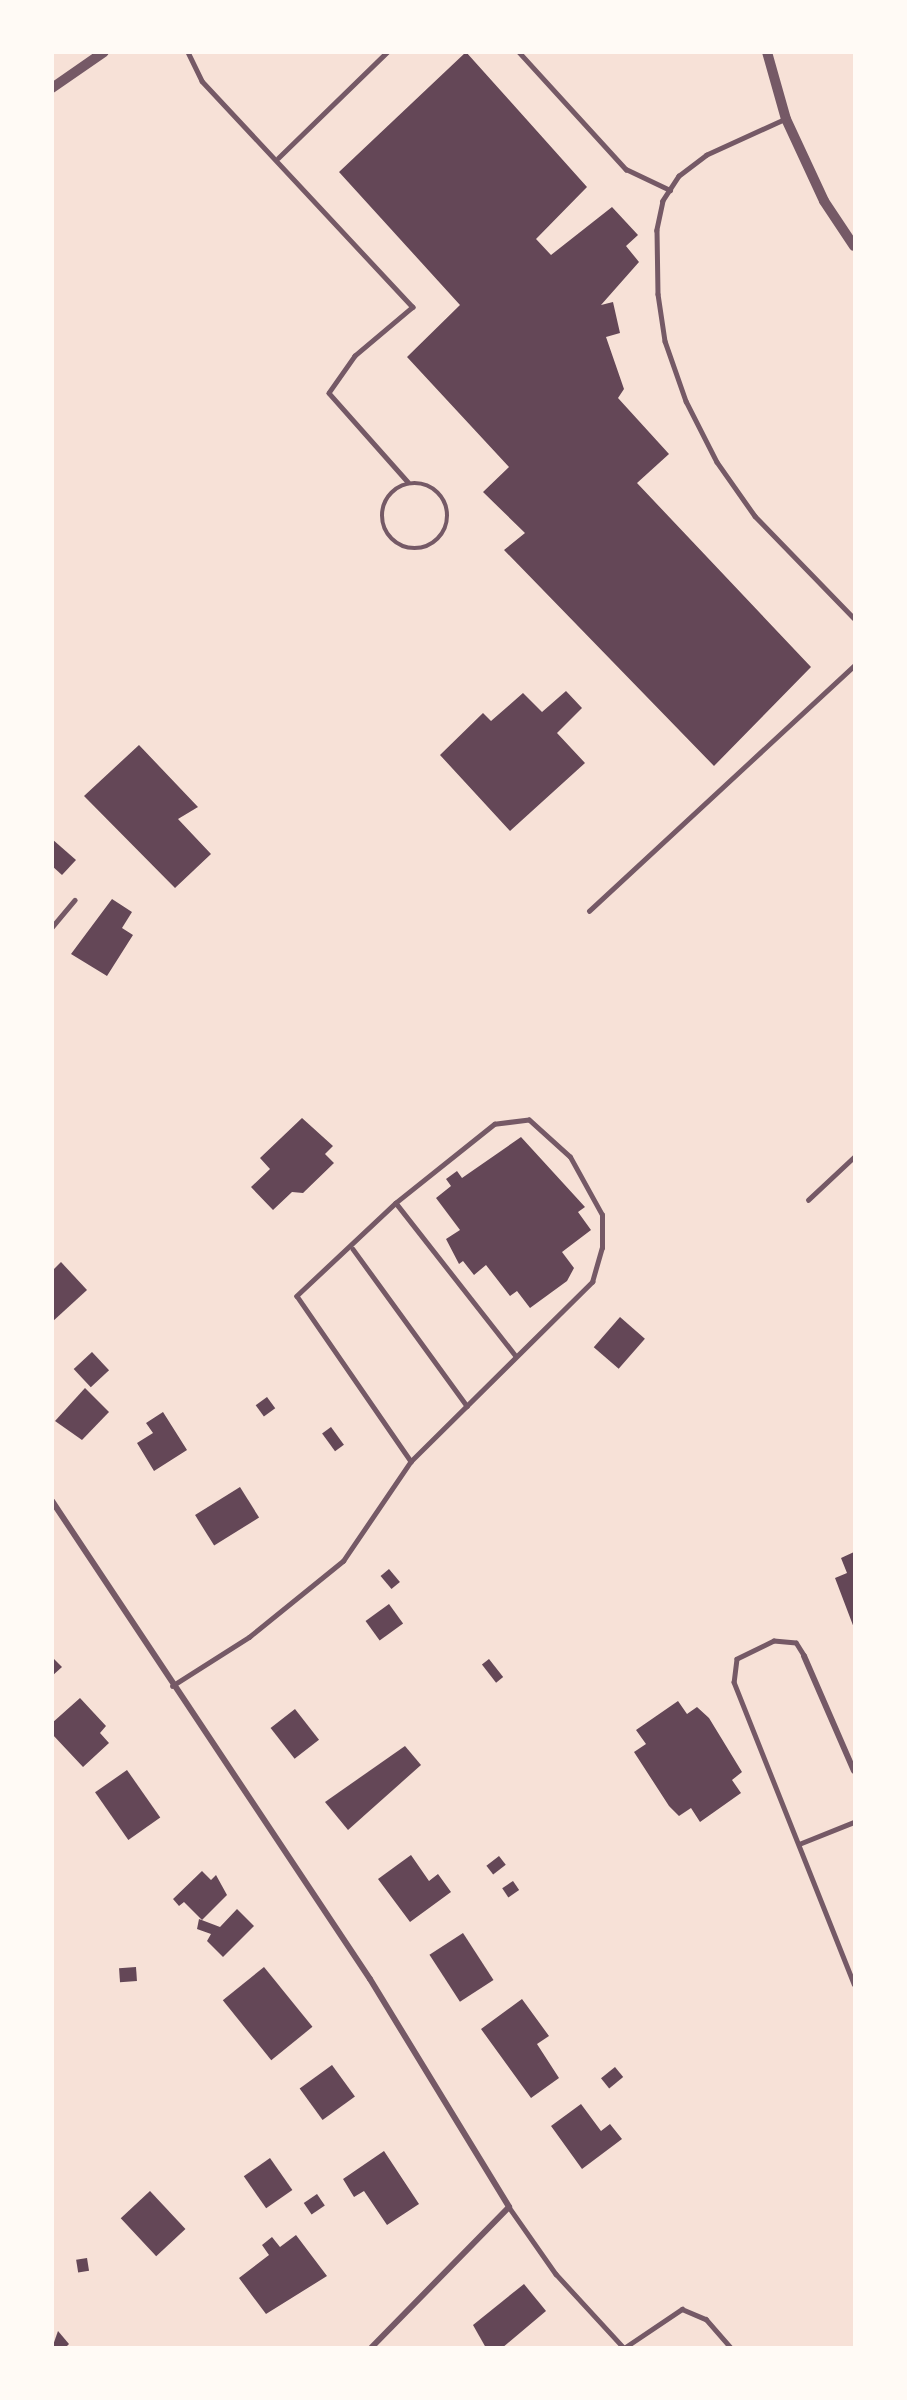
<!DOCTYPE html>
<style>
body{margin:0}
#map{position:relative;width:907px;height:2400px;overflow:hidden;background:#f7e1d7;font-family:Commissioner,sans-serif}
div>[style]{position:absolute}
.building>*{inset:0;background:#644757;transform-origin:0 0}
.service>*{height:4.5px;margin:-2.25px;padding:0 2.25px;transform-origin:2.25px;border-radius:2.25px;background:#755966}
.service>.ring{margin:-2.25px;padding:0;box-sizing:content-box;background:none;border:4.5px solid #755966;border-radius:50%}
.minor>*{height:6px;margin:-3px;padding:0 3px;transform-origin:3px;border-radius:3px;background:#755966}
.tertiary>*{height:10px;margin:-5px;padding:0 5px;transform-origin:5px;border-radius:5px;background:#755966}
span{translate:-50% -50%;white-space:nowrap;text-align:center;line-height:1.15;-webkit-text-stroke:5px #fffaf5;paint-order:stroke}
.frame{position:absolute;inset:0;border:54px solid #fffaf5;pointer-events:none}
</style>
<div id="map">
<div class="building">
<i style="clip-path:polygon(466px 52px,587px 187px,536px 239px,551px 255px,612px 207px,638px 235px,626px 246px,639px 262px,601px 305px,613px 302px,620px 333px,606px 337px,624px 389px,618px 398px,669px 454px,637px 483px,811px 667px,714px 766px,504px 550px,525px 533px,483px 492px,509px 467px,407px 357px,460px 305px,339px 172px)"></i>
<i style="clip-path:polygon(566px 691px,582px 708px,557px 733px,585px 763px,510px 831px,440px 755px,483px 713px,491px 721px,523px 693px,542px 712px)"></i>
<i style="clip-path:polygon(139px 745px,198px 807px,178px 819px,211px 854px,175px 888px,84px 796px)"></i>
<i style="clip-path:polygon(52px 839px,76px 860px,62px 875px,52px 866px)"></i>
<i style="clip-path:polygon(112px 899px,132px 912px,122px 928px,133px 935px,107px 976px,71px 954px)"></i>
<i style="clip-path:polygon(302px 1118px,333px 1146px,325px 1154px,334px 1163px,303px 1193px,292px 1192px,273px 1210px,251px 1187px,270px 1169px,260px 1158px)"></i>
<i style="clip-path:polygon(521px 1137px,585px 1207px,578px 1212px,591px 1230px,562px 1252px,574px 1268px,567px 1281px,530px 1308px,517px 1291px,510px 1296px,486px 1265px,474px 1275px,463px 1261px,459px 1264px,446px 1239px,460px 1230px,436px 1198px,451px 1186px,446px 1179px,457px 1171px,462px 1178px)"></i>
<i style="clip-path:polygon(61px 1262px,87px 1290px,52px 1322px,52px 1271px)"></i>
<i style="left:620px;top:1317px;width:33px;height:40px;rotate:41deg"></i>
<i style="left:92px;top:1352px;width:25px;height:25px;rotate:47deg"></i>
<i style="clip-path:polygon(85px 1388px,109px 1412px,82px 1440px,55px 1421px)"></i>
<i style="left:267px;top:1397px;width:14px;height:14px;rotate:54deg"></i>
<i style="clip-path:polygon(163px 1412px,187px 1450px,154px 1471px,137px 1443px,153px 1433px,146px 1423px)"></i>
<i style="left:331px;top:1427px;width:22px;height:11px;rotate:54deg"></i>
<i style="left:240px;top:1487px;width:36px;height:53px;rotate:58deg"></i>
<i style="clip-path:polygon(854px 1552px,854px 1628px,835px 1578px,847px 1573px,841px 1558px)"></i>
<i style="left:389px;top:1569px;width:17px;height:11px;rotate:50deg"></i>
<i style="left:389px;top:1604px;width:24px;height:29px;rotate:54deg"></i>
<i style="clip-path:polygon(52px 1657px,62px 1667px,52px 1676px)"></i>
<i style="left:489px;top:1659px;width:23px;height:9px;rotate:52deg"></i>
<i style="clip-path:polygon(80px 1698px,106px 1726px,100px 1733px,109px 1743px,83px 1767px,52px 1734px,52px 1723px)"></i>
<i style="clip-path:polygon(678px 1701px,687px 1714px,697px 1707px,709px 1718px,742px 1772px,732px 1780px,741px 1793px,700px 1822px,691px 1808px,679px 1816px,669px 1806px,634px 1752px,646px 1744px,636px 1730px)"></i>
<i style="left:295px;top:1709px;width:39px;height:31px;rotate:52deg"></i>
<i style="clip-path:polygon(405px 1746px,421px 1765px,348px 1830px,325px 1802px)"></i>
<i style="left:127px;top:1770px;width:58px;height:39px;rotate:55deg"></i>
<i style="clip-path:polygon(411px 1855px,429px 1881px,438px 1874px,451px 1892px,410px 1922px,378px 1879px)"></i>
<i style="left:499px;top:1856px;width:11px;height:16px;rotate:52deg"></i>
<i style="clip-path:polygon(202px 1871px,211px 1880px,216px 1875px,227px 1895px,202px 1920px,184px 1902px,179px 1906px,173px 1899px)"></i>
<i style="left:513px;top:1881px;width:11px;height:13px;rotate:56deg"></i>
<i style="clip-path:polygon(237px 1909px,254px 1926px,223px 1957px,207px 1941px,211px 1934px,197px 1929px,199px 1919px,220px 1927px)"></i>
<i style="left:463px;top:1933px;width:56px;height:40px;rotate:57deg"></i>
<i style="left:136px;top:1967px;width:14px;height:17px;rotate:86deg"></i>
<i style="left:264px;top:1967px;width:77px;height:53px;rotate:51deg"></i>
<i style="clip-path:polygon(522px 1999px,549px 2036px,537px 2044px,559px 2078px,531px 2098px,481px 2029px)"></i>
<i style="left:332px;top:2065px;width:39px;height:40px;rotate:54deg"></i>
<i style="left:615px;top:2067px;width:13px;height:18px;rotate:51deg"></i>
<i style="clip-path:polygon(581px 2104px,601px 2131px,610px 2124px,622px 2139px,582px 2169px,551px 2126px)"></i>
<i style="clip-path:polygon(384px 2151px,419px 2204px,387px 2225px,364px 2191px,354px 2197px,343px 2179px)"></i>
<i style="left:270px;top:2158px;width:39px;height:32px;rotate:55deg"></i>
<i style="left:150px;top:2191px;width:52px;height:40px;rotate:47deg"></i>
<i style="left:317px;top:2194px;width:14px;height:16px;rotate:56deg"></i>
<i style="clip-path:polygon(296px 2235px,327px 2276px,266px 2314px,239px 2278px,269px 2255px,262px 2245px,272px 2237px,280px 2247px)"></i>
<i style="left:87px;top:2258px;width:13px;height:11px;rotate:81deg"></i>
<i style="clip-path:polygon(524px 2284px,546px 2311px,502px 2348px,486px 2348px,473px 2325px)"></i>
<i style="clip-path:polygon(58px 2331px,69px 2344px,65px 2348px,52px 2348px)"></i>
</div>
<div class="service">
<i style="left:188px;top:52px;width:32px;rotate:64deg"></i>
<i style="left:202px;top:81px;width:309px;rotate:47deg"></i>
<i style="left:413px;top:307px;width:76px;rotate:139.8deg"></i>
<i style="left:355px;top:356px;width:45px;rotate:125.1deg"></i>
<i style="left:329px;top:393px;width:119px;rotate:48.4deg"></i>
<i style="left:519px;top:52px;width:159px;rotate:47.6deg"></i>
<i style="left:626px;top:169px;width:49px;rotate:25.5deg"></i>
<i style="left:786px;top:119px;width:87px;rotate:155.5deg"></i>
<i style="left:707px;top:155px;width:35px;rotate:143deg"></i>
<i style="left:679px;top:176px;width:30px;rotate:123deg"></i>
<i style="left:663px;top:201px;width:30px;rotate:102deg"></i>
<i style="left:657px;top:230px;width:64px;rotate:89.1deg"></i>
<i style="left:658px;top:294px;width:48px;rotate:81.5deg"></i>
<i style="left:665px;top:341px;width:64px;rotate:70.7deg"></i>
<i style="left:686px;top:401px;width:68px;rotate:63.1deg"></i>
<i style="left:717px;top:462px;width:66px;rotate:54.9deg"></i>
<i style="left:755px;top:516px;width:142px;rotate:45.9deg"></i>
<i style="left:278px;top:158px;width:152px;rotate:-44.2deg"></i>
<i class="ring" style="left:382px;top:483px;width:61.5px;height:61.5px"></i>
<i style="left:589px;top:911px;width:361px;rotate:-42.8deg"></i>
<i style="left:52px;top:927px;width:35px;rotate:-50deg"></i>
<i style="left:808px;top:1200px;width:63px;rotate:-43.1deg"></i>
<i style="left:396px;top:1203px;width:194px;rotate:51.9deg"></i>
<i style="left:353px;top:1249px;width:194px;rotate:54deg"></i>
<i style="left:804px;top:1656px;width:15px;rotate:-122deg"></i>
<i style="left:796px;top:1643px;width:22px;rotate:-175deg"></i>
<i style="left:774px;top:1641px;width:41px;rotate:154.1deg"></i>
<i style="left:737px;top:1659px;width:23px;rotate:97deg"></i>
<i style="left:734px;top:1682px;width:325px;rotate:68.3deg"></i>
<i style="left:172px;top:1686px;width:91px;rotate:-32.5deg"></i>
<i style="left:249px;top:1637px;width:121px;rotate:-39deg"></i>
<i style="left:343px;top:1561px;width:121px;rotate:-55.8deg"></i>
<i style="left:411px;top:1461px;width:255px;rotate:-44.7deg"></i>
<i style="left:592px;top:1282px;width:35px;rotate:-74deg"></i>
<i style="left:602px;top:1248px;width:33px;rotate:-90deg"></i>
<i style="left:602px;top:1215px;width:66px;rotate:-118.9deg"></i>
<i style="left:570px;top:1157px;width:55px;rotate:-137.9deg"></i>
<i style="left:529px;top:1120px;width:34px;rotate:173deg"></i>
<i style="left:495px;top:1124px;width:127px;rotate:141.4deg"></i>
<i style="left:396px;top:1203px;width:136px;rotate:136.8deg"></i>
<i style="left:297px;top:1296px;width:201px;rotate:55.4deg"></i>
<i style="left:799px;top:1844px;width:59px;rotate:-21.8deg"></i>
<i style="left:509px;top:2207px;width:82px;rotate:55deg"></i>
<i style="left:556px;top:2274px;width:100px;rotate:47.4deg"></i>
<i style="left:624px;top:2348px;width:70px;rotate:-33.9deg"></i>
<i style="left:682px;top:2309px;width:26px;rotate:23deg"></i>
<i style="left:706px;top:2319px;width:38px;rotate:49deg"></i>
</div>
<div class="minor">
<i style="left:52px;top:1501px;width:574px;rotate:56.37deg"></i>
<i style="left:370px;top:1979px;width:267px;rotate:58.6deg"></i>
<i style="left:509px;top:2207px;width:197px;rotate:134.4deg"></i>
<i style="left:804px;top:1656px;width:125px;rotate:66.5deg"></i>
</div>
<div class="tertiary">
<i style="left:767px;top:52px;width:70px;rotate:74.2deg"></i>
<i style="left:786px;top:119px;width:90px;rotate:65.1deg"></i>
<i style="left:824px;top:201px;width:54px;rotate:56.3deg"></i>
<i style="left:52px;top:88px;width:63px;rotate:-34.7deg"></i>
</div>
<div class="frame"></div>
</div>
